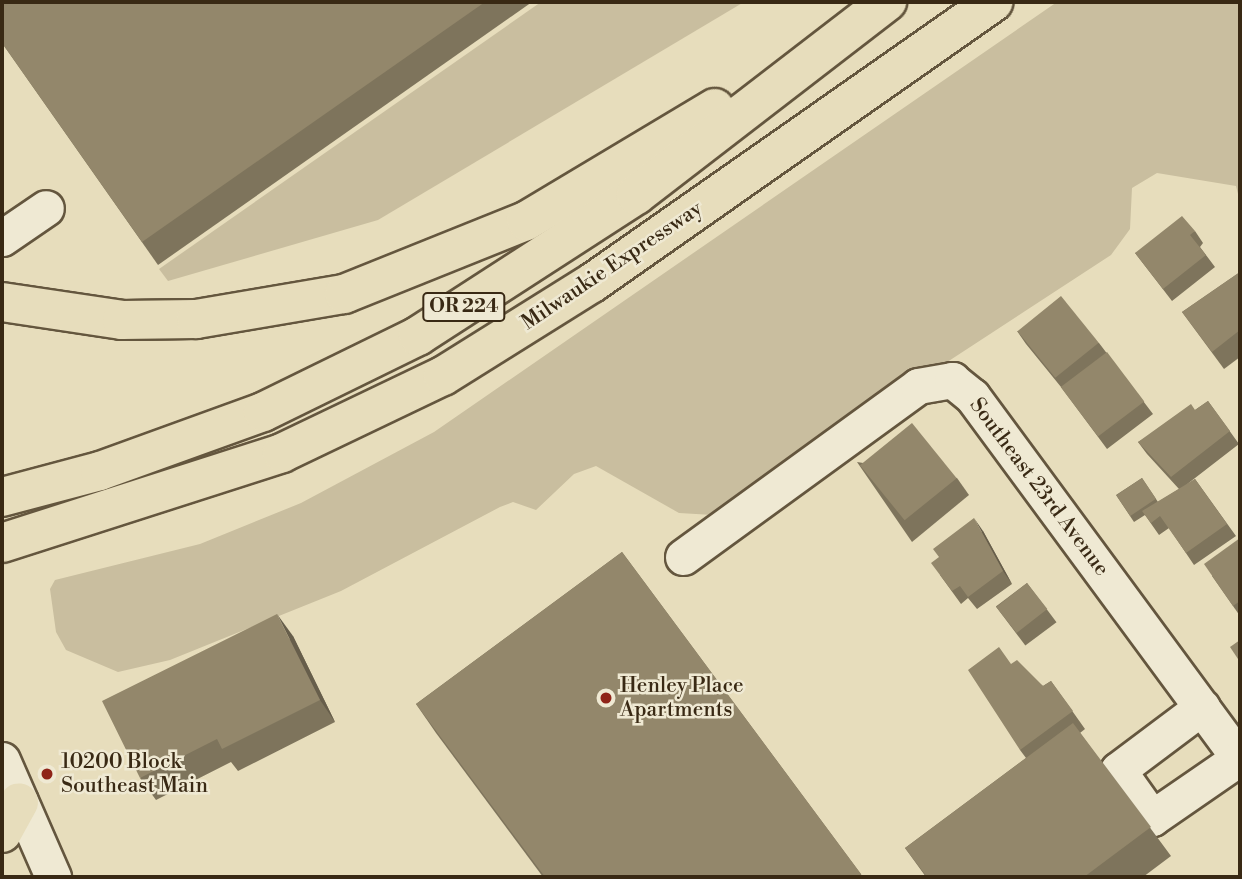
<!DOCTYPE html>
<style>
body{margin:0}
#map{position:relative;width:1242px;height:879px;overflow:hidden;background:#e7ddbc;font-family:"Libre Bodoni",serif}
div>[style]{position:absolute}
.green>*{inset:0;background:#c9be9f}
.roads{filter:drop-shadow(2px 0 #64563e) drop-shadow(-2px 0 #64563e) drop-shadow(0 2px #64563e) drop-shadow(0 -2px #64563e)}
.minor>*{height:35px;margin:-17.5px;padding:0 17.5px;transform-origin:17.5px;border-radius:17.5px;background:#efe9d3}
.major>*{height:38px;margin:-19px;padding:0 19px;transform-origin:19px;border-radius:19px;background:#e7ddbc}
.highway>*{height:38px;margin:-19px;padding:0 19px;transform-origin:19px;border-radius:19px;background:#e7ddbc}
.wall>*{inset:0;background:#7e745c;transform-origin:0 0}
.shaded-wall>*{inset:0;background:#675e4b}
.building>*{inset:0;background:#93876b;transform-origin:0 0}
.dots>*{width:19px;height:19px;translate:-50% -50%;box-sizing:border-box;border:4px solid #efe9d3;border-radius:50%}
span{translate:-50% -50%;white-space:nowrap;text-align:center;line-height:1.15;-webkit-text-stroke:5px #efe9d3;paint-order:stroke}
.shield-label span{padding:2px 5px;background:#efe9d3;border:2px solid;border-radius:5px;-webkit-text-stroke-width:0}
.shield-label{font-size:19px;color:#392914;font-weight:700}
.street-label{font-size:21px;color:#392914}
.poi-label{font-size:21px;color:#392914}
.left{translate:0 -50%;text-align:left}
.frame{position:absolute;inset:0;border:4px solid #392914;pointer-events:none}
</style>
<div id="map">
<div class="green">
<i style="clip-path:polygon(541px 2px,744px 2px,378px 220px,168px 281px,159px 269px)"></i>
<i style="clip-path:polygon(1057px 2px,1240px 2px,1240px 202px,1236px 186px,1157px 173px,1132px 188px,1130px 229px,1111px 255px,713px 515px,679px 513px,596px 466px,574px 474px,536px 510px,513px 502px,500px 507px,341px 591px,170px 660px,118px 672px,66px 650px,56px 632px,50px 589px,55px 580px,200px 544px,301px 503px,434px 432px)"></i>
</div>
<div class="roads">
<div class="minor">
<i style="left:2px;top:238px;width:53px;rotate:-34.3deg"></i>
<i style="left:683px;top:557px;width:291px;rotate:-36deg"></i>
<i style="left:918px;top:386px;width:35px;rotate:-10deg"></i>
<i style="left:952px;top:380px;width:26px;rotate:39deg"></i>
<i style="left:972px;top:396px;width:452px;rotate:53.6deg"></i>
<i style="left:1202px;top:707px;width:105px;rotate:143.1deg"></i>
<i style="left:1118px;top:770px;width:59px;rotate:54.7deg"></i>
<i style="left:1152px;top:818px;width:106px;rotate:-34.6deg"></i>
<i style="left:2px;top:760px;width:128px;rotate:66.4deg"></i>
</div>
<div class="major">
<i style="left:2px;top:833px;width:35px;rotate:-61deg"></i>
</div>
<div class="highway">
<i style="left:2px;top:302px;width:121px;rotate:8.5deg"></i>
<i style="left:122px;top:320px;width:74px;rotate:-0.8deg"></i>
<i style="left:196px;top:319px;width:150px;rotate:-9.6deg"></i>
<i style="left:344px;top:294px;width:196px;rotate:-21.9deg"></i>
<i style="left:526px;top:221px;width:220px;rotate:-30.9deg"></i>
<i style="left:2px;top:497px;width:101px;rotate:-14.9deg"></i>
<i style="left:100px;top:471px;width:173px;rotate:-19.9deg"></i>
<i style="left:263px;top:412px;width:173px;rotate:-26.1deg"></i>
<i style="left:418px;top:336px;width:260px;rotate:-32.9deg"></i>
<i style="left:636px;top:195px;width:317px;rotate:-37.6deg"></i>
<i style="left:2px;top:543px;width:294px;rotate:-17.8deg"></i>
<i style="left:282px;top:453px;width:178px;rotate:-25.6deg"></i>
<i style="left:443px;top:376px;width:176px;rotate:-32deg"></i>
<i style="left:592px;top:283px;width:490px;rotate:-35deg"></i>
</div>
</div>
<div class="wall">
<i style="clip-path:polygon(2px 2px,532px 2px,158px 265px,2px 43px)"></i>
<i style="clip-path:polygon(1195px 231px,1203px 243px,1200px 247px,1215px 267px,1172px 301px,1135px 253px)"></i>
<i style="clip-path:polygon(1240px 272px,1240px 357px,1224px 369px,1182px 312px)"></i>
<i style="clip-path:polygon(1017px 331px,1099px 343px,1153px 414px,1107px 449px,1061px 387px,1026px 344px)"></i>
<i style="clip-path:polygon(1208px 401px,1239px 444px,1186px 485px,1195px 479px,1236px 536px,1194px 565px,1169px 528px,1159px 535px,1145px 515px,1134px 522px,1116px 495px,1142px 478px,1158px 502px,1179px 489px,1147px 454px,1138px 442px,1195px 410px)"></i>
<i style="clip-path:polygon(857px 462px,957px 478px,969px 495px,912px 542px)"></i>
<i style="clip-path:polygon(983px 531px,1012px 584px,977px 609px,968px 598px,961px 604px,940px 575px,939px 557px)"></i>
<i style="clip-path:polygon(1240px 538px,1240px 616px,1212px 576px)"></i>
<i style="clip-path:polygon(622px 552px,863px 877px,543px 877px,436px 733px,416px 704px)"></i>
<i style="left:1027px;top:583px;width:49px;height:39px;rotate:53deg"></i>
<i style="clip-path:polygon(293px 636px,335px 722px,238px 771px,231px 762px,156px 800px,140px 778px)"></i>
<i style="clip-path:polygon(1011px 664px,1043px 686px,1051px 681px,1085px 729px,1080px 733px,1171px 856px,1143px 877px,926px 877px,905px 848px,1026px 758px,1020px 750px)"></i>
</div>
<div class="shaded-wall">
<i style="clip-path:polygon(974px 518px,983px 531px,1012px 584px,1003px 571px)"></i>
<i style="clip-path:polygon(277px 614px,293px 636px,335px 722px,320px 700px)"></i>
</div>
<div class="building">
<i style="clip-path:polygon(2px 2px,485px 2px,142px 242px,2px 43px)"></i>
<i style="clip-path:polygon(1182px 216px,1195px 231px,1190px 235px,1206px 255px,1163px 289px,1135px 253px)"></i>
<i style="clip-path:polygon(1240px 272px,1240px 330px,1212px 352px,1182px 312px)"></i>
<i style="left:1061px;top:296px;width:60px;height:56px;rotate:51deg"></i>
<i style="left:1107px;top:352px;width:62px;height:58px;rotate:53deg"></i>
<i style="clip-path:polygon(1208px 401px,1230px 431px,1171px 477px,1138px 442px,1191px 404px,1195px 410px)"></i>
<i style="left:912px;top:423px;width:71px;height:67px;rotate:51deg"></i>
<i style="left:1142px;top:478px;width:25px;height:31px;rotate:56deg"></i>
<i style="clip-path:polygon(1195px 479px,1227px 524px,1186px 553px,1160px 516px,1151px 523px,1142px 511px)"></i>
<i style="clip-path:polygon(974px 518px,1003px 571px,968px 597px,960px 586px,952px 591px,931px 563px,939px 557px,933px 549px)"></i>
<i style="clip-path:polygon(1240px 538px,1240px 601px,1233px 606px,1204px 564px)"></i>
<i style="clip-path:polygon(622px 552px,861px 874px,857px 877px,597px 877px,595px 875px,592px 877px,545px 877px,416px 704px)"></i>
<i style="left:1027px;top:583px;width:33px;height:39px;rotate:52deg"></i>
<i style="clip-path:polygon(277px 614px,320px 700px,222px 749px,217px 739px,140px 778px,102px 701px)"></i>
<i style="clip-path:polygon(1240px 640px,1240px 662px,1230px 647px)"></i>
<i style="clip-path:polygon(999px 647px,1011px 664px,1017px 660px,1043px 686px,1051px 681px,1073px 711px,1020px 750px,968px 670px)"></i>
<i style="clip-path:polygon(1073px 723px,1151px 827px,1084px 877px,927px 877px,905px 848px)"></i>
</div>
<div class="dots">
<i style="left:606px;top:698px;background:#8f2418"></i>
<i style="left:47px;top:774px;background:#8f2418"></i>
</div>
<div class="shield-label">
<span style="left:464px;top:307px">OR 224</span>
</div>
<div class="street-label">
<span style="left:612px;top:266px;rotate:-34deg">Milwaukie Expressway</span>
<span style="left:1039px;top:487px;rotate:53deg">Southeast 23rd Avenue</span>
</div>
<div class="poi-label">
<span class="left" style="left:620px;top:698px">Henley Place<br>Apartments</span>
<span class="left" style="left:61px;top:774px">10200 Block<br>Southeast Main</span>
</div>
<div class="frame"></div>
</div>
